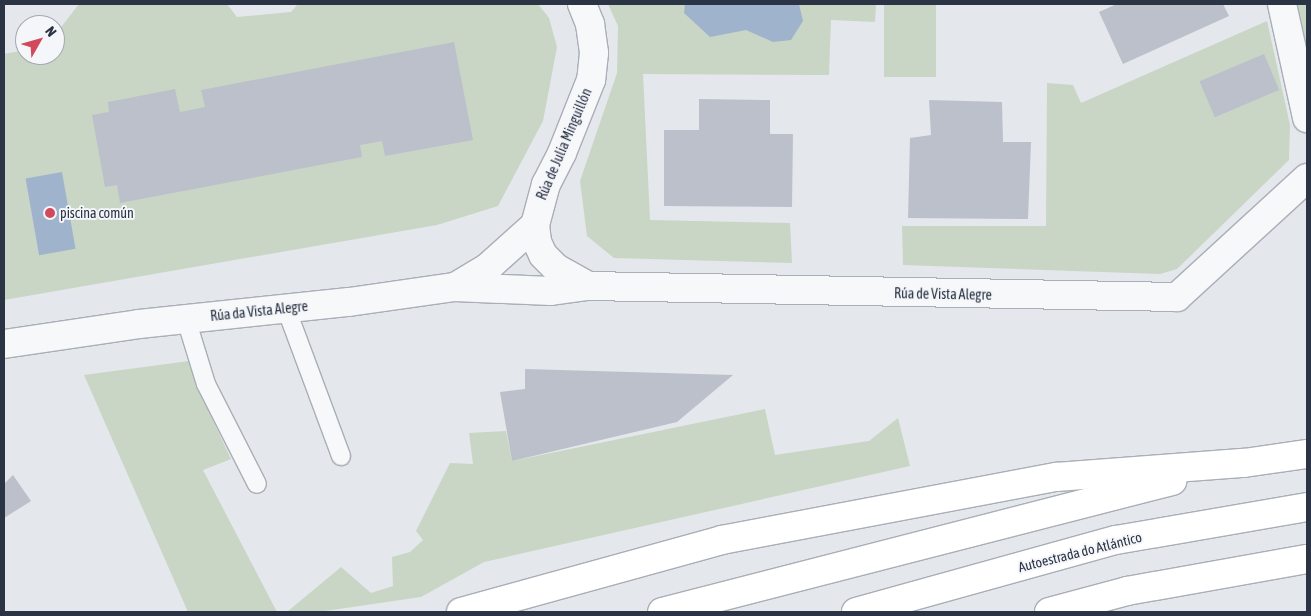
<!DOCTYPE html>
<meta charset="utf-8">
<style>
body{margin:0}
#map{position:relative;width:1311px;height:616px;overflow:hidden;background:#e4e7ec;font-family:"Asap Condensed",sans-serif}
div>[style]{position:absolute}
.green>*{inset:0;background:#c9d6c5;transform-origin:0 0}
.water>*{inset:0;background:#9fb4cc;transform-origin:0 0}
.building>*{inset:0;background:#bbc0ca;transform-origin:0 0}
.roads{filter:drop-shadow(1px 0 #a9aeb7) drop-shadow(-1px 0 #a9aeb7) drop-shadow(0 1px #a9aeb7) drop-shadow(0 -1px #a9aeb7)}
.service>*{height:18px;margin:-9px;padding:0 9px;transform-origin:9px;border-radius:9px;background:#f7f8fa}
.minor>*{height:28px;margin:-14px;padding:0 14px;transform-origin:14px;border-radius:14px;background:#f7f8fa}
.motorway>*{height:28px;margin:-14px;padding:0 14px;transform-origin:14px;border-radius:14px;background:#fff}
.dots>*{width:14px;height:14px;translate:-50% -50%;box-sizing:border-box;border:2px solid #f4f6f9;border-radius:50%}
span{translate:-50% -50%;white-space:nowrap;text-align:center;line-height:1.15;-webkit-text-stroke:4px #f4f6f9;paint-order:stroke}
.street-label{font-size:14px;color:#2b3445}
.poi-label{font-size:14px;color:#2b3445}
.left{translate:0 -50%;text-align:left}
.frame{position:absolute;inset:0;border:5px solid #2b3445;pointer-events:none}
.north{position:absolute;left:15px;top:15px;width:50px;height:50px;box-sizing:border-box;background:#f4f6f9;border:1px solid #a4a8b1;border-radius:50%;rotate:52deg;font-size:14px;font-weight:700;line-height:20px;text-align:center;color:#2b3445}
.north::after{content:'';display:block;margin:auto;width:18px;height:22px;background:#d1495b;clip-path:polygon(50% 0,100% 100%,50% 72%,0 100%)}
</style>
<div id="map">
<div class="green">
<i style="clip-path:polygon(79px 4px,227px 4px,237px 17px,291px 12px,298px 4px,538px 4px,549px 18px,557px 47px,543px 121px,498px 206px,437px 225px,4px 300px,4px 54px,25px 50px,25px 55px,55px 55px,55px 35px)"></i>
<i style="clip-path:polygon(608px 4px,876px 4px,875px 22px,831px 20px,829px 75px,643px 74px,650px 220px,790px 223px,792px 263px,614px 258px,587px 236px,580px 181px,617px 73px,618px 26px)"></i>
<i style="left:884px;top:4px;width:52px;height:73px"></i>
<i style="clip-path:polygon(1295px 4px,1307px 4px,1307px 63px)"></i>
<i style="clip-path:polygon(1267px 21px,1290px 125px,1289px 160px,1177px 269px,1160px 274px,903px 265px,902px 226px,1046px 226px,1047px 83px,1073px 85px,1081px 103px)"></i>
<i style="clip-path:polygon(189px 361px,195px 382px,231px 459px,203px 470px,277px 612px,188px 612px,84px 375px)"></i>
<i style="clip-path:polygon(765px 409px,775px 455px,869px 441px,898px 418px,910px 466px,484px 562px,421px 597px,318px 612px,287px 612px,341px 567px,371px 593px,393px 586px,392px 557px,410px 552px,423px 540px,416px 531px,450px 463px,473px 464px,469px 433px,506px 431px,512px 461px)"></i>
</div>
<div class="water">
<i style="clip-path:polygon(685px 4px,799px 4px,803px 21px,791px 40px,773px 42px,746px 30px,710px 37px,684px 13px)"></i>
<i style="left:62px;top:172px;width:78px;height:37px;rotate:80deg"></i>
</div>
<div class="building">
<i style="clip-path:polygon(1117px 4px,1223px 4px,1229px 16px,1123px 64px,1099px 12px)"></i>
<i style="clip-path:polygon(454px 42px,473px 140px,385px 156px,382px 141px,360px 145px,362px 157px,120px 203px,117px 185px,105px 187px,92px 115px,109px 112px,108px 102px,175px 89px,180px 112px,205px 107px,201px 90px)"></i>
<i style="left:1264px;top:54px;width:39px;height:70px;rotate:67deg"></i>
<i style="clip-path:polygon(699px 99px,770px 100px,770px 134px,793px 134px,792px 207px,664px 206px,664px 130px,699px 130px)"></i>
<i style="clip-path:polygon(929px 100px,1002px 102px,1003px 142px,1031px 142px,1028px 219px,908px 218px,910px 138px,931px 135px)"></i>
<i style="clip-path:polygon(525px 369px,733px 375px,677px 422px,512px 461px,500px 392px,525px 389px)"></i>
<i style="clip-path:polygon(13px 475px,31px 501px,4px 518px,4px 484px)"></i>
</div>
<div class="roads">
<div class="service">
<i style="left:286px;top:308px;width:158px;rotate:69.6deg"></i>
<i style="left:186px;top:319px;width:68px;rotate:72.9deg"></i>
<i style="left:206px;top:384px;width:112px;rotate:63deg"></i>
</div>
<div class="minor">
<i style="left:582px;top:4px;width:22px;rotate:68deg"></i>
<i style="left:590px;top:24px;width:29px;rotate:82deg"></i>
<i style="left:594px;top:53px;width:27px;rotate:96deg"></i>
<i style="left:591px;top:80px;width:79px;rotate:111.7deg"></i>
<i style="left:562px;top:153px;width:35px;rotate:117deg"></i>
<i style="left:546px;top:184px;width:42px;rotate:105deg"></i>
<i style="left:535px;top:225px;width:17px;rotate:83deg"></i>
<i style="left:537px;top:242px;width:14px;rotate:65deg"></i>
<i style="left:543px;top:255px;width:18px;rotate:45deg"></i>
<i style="left:556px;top:268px;width:37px;rotate:29deg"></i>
<i style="left:588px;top:286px;width:589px;rotate:1.07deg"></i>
<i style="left:1177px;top:297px;width:176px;rotate:-42.5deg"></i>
<i style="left:1282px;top:4px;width:117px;rotate:77.6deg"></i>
<i style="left:455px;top:287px;width:37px;rotate:-31deg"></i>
<i style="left:487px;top:268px;width:64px;rotate:-41.9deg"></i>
<i style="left:4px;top:344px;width:136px;rotate:-8.4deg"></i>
<i style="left:139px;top:324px;width:211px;rotate:-6deg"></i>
<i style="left:349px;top:302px;width:107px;rotate:-8.1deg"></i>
<i style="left:455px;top:287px;width:96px;rotate:2.4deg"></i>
<i style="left:551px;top:291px;width:37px;rotate:-8deg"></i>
</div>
<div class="motorway">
<i style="left:461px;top:612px;width:271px;rotate:-15.4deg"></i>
<i style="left:722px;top:540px;width:340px;rotate:-10.7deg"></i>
<i style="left:1056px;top:477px;width:189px;rotate:-4.3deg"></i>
<i style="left:1244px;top:463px;width:64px;rotate:-8.1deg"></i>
<i style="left:662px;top:612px;width:527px;rotate:-14.41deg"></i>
<i style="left:856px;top:612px;width:270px;rotate:-15.5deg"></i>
<i style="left:1116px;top:540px;width:194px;rotate:-9.8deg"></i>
<i style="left:1049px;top:612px;width:81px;rotate:-15.1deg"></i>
<i style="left:1127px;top:591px;width:183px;rotate:-10.1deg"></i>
</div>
</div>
<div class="dots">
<i style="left:50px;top:213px;background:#d1495b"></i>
</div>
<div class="street-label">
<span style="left:564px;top:144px;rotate:-67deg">Rúa de Julia Minguillón</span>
<span style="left:943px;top:294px;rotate:1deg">Rúa de Vista Alegre</span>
<span style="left:259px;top:311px;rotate:-6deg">Rúa da Vista Alegre</span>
<span style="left:1080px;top:552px;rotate:-14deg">Autoestrada do Atlántico</span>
</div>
<div class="poi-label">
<span class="left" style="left:60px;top:213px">piscina común</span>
</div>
<div class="frame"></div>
<div class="north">N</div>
</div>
